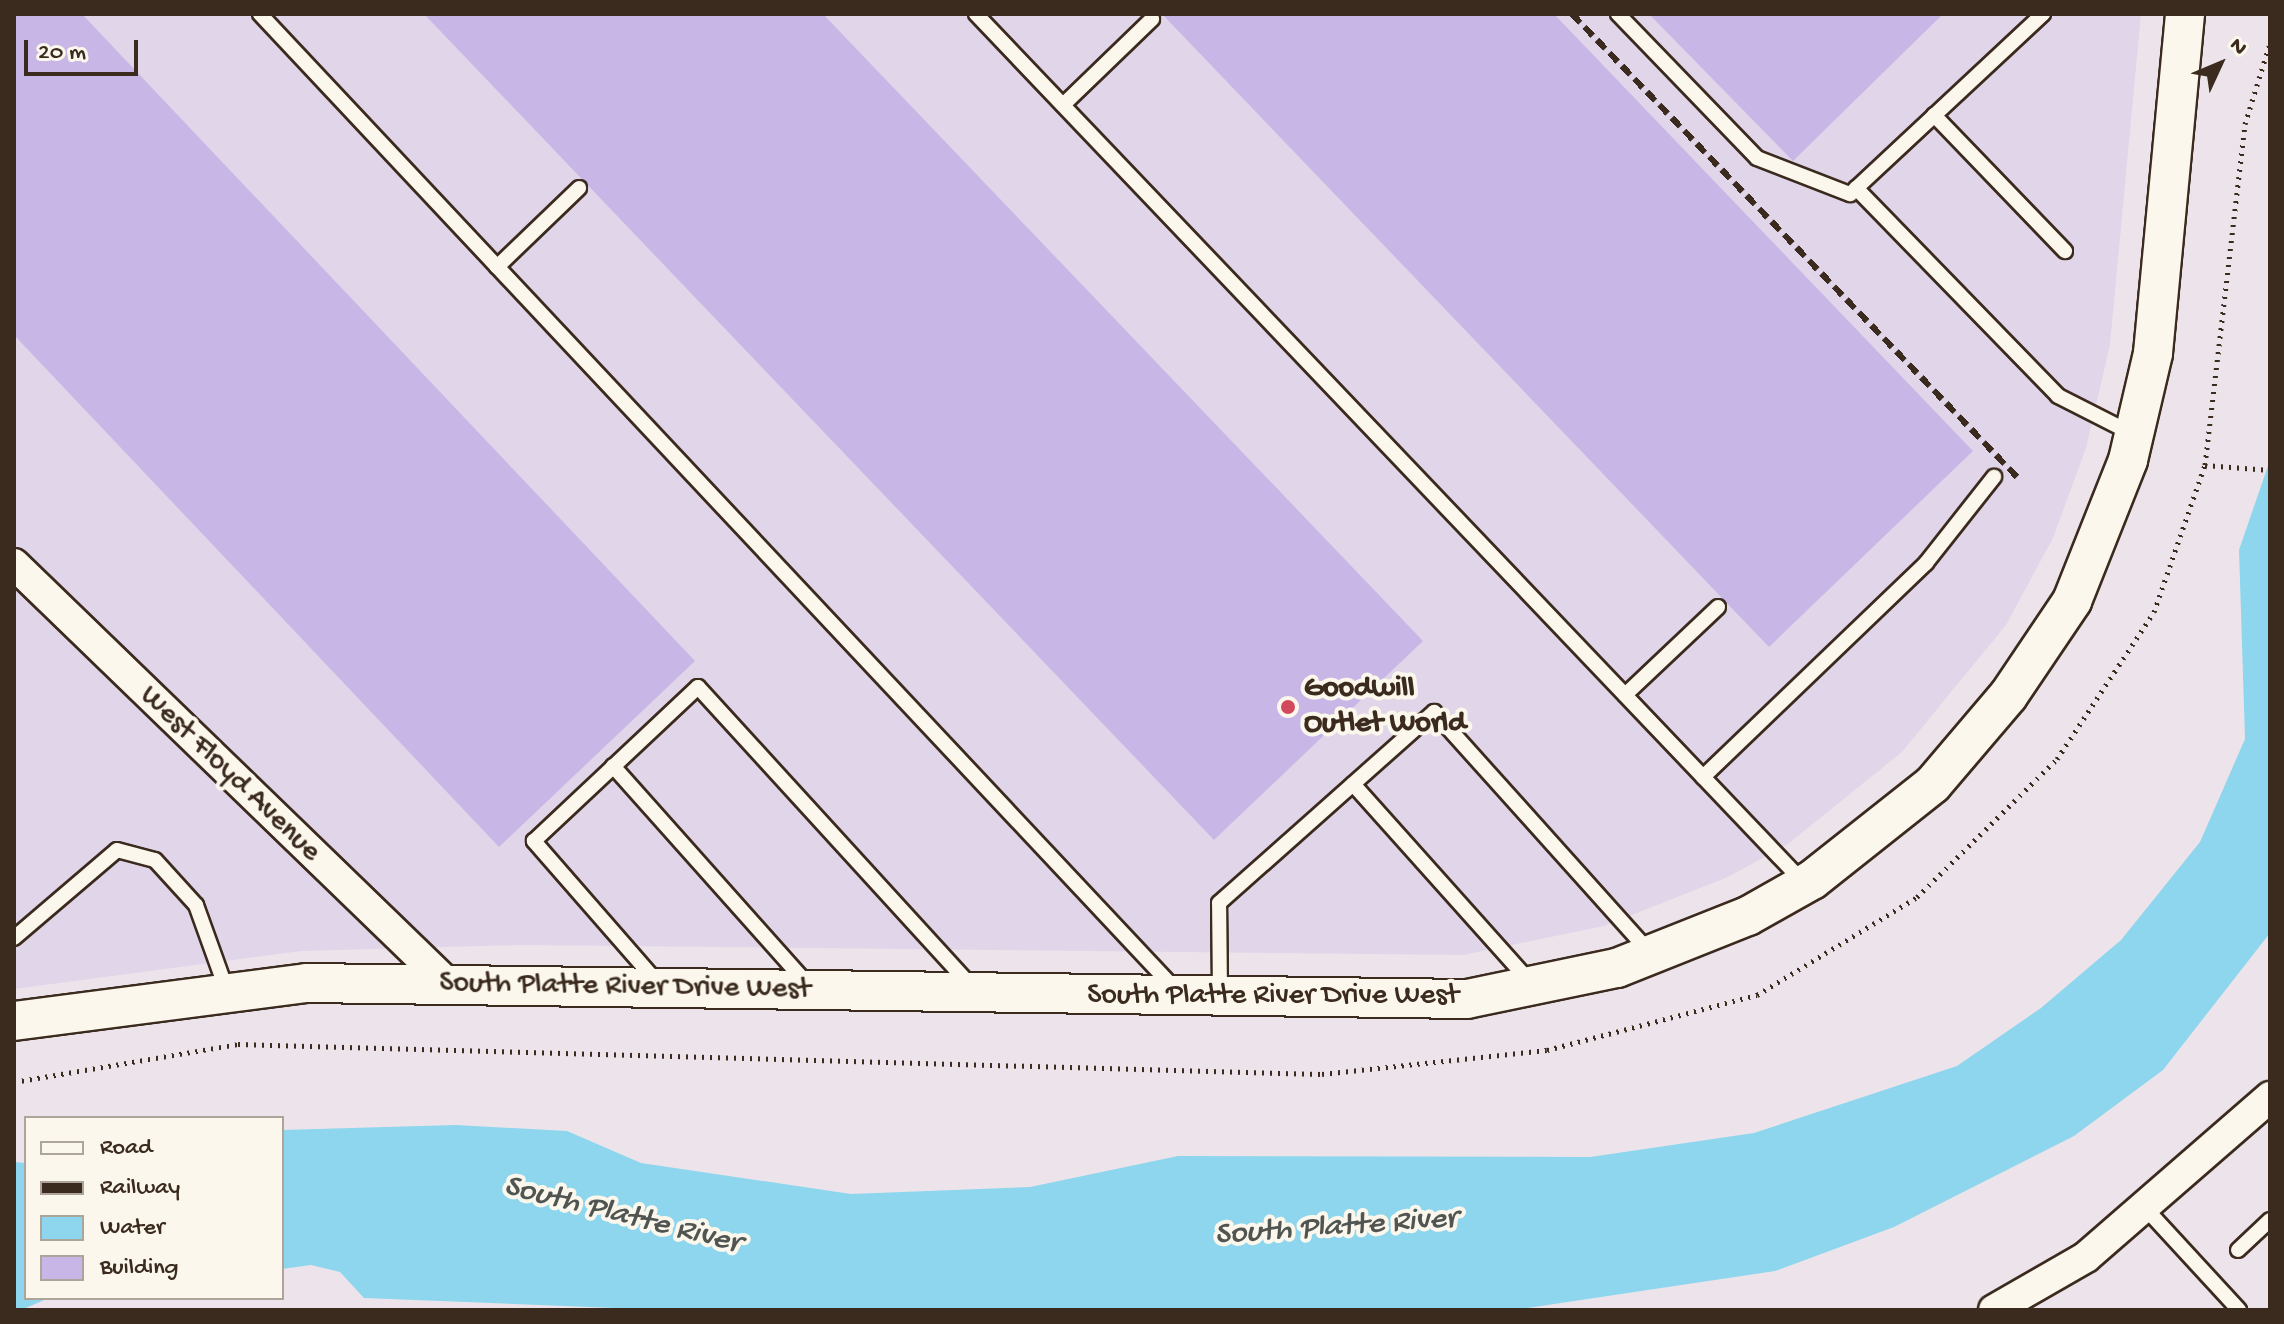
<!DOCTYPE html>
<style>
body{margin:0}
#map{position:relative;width:2284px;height:1324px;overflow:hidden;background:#ece4ea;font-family:"Gochi Hand",sans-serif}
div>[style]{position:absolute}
.built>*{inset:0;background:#e1d6e9}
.water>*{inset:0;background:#8dd6ee}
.building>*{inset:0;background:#c8b6e7}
.path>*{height:5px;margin-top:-2.5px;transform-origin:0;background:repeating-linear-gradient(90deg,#3b2a1e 0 2px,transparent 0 8px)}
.roads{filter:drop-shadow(2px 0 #3b2a1e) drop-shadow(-2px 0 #3b2a1e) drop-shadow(0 2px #3b2a1e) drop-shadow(0 -2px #3b2a1e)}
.service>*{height:14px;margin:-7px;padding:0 7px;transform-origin:7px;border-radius:7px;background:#fbf7ec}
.minor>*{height:30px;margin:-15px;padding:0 15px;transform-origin:15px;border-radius:15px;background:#fbf7ec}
.tertiary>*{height:38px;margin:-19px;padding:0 19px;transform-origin:19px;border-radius:19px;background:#fbf7ec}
.rail>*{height:6px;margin-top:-3px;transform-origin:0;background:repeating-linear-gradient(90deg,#3b2a1e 0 12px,transparent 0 18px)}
.dots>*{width:22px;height:22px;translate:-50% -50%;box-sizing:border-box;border:4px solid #fbf7ec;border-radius:50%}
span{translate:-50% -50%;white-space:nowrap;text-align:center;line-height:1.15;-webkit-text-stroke:8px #fbf7ec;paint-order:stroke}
.poi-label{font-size:30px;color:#3b2a1e;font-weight:700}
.left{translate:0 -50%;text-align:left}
.street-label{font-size:30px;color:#3b2a1e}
.water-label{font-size:32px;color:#505552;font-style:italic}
.frame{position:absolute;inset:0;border:16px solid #3b2a1e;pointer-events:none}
.legend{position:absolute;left:24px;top:1116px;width:260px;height:184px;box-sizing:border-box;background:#fbf7ec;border:2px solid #aea59a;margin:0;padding:10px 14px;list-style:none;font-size:24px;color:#3b2a1e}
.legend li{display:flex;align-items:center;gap:16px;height:40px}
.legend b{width:40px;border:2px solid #aea59a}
.north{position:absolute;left:2180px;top:24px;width:80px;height:80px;-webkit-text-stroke:6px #fbf7ec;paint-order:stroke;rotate:46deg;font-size:22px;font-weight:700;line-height:32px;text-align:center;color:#3b2a1e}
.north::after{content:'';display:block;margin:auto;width:28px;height:36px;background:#3b2a1e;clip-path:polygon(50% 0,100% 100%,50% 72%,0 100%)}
.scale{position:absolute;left:24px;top:40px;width:114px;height:36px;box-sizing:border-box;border:4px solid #3b2a1e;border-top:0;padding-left:10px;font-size:24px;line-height:28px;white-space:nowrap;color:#3b2a1e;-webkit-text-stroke:6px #fbf7ec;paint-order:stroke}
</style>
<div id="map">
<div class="built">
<i style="clip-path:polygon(14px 14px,2141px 14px,2110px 345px,2086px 448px,2053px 538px,2006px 625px,1902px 752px,1788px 844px,1728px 877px,1604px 926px,1463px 955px,522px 945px,301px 951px,14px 989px)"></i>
</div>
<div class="water">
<i style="clip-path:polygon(2270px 460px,2270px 933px,2163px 1070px,2074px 1136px,1894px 1227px,1775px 1271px,1514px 1310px,665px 1310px,364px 1298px,340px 1272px,311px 1265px,282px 1269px,282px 1130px,456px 1125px,567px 1131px,641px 1163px,851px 1194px,1030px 1187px,1178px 1156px,1590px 1157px,1754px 1133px,1957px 1066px,2041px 1008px,2121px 940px,2200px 842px,2245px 739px,2239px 550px)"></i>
<i style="clip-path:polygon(14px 1162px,26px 1163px,26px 1298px,49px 1298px,21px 1310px,14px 1310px)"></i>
</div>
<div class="building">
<i style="clip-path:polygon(14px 14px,82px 14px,695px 661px,499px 847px,14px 335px)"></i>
<i style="clip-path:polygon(424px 14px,823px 14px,1423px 641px,1214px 840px)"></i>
<i style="clip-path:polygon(1162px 14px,1554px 14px,1973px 451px,1769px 647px)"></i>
<i style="clip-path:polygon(1649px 14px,1943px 14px,1793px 161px)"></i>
</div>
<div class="path">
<i style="left:2205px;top:465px;width:65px;rotate:4.4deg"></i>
<i style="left:14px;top:1082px;width:227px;rotate:-9.6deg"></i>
<i style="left:238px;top:1044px;width:1084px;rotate:1.59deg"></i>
<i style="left:1322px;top:1074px;width:226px;rotate:-6.1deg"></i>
<i style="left:1547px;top:1050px;width:217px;rotate:-14.7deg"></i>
<i style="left:1757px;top:995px;width:188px;rotate:-31.5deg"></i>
<i style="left:1917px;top:897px;width:197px;rotate:-44.6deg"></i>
<i style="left:2057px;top:759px;width:176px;rotate:-56.6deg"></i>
<i style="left:2154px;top:612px;width:156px;rotate:-70.9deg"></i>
<i style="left:2205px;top:465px;width:343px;rotate:-83.3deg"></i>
<i style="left:2245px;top:124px;width:85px;rotate:-72.8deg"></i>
</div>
<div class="roads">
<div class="service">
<i style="left:260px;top:14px;width:1336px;rotate:46.82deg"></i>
<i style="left:976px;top:14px;width:1200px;rotate:46.38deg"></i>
<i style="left:1618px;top:14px;width:200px;rotate:46deg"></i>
<i style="left:1757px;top:158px;width:100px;rotate:21.2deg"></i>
<i style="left:1850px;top:194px;width:264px;rotate:-43deg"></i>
<i style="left:1063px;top:105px;width:124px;rotate:-44deg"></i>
<i style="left:1934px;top:115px;width:189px;rotate:46.1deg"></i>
<i style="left:1856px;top:188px;width:290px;rotate:45.8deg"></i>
<i style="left:2058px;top:396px;width:82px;rotate:26.9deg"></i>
<i style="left:497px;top:267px;width:114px;rotate:-43.9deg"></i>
<i style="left:1625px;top:695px;width:128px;rotate:-43.4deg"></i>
<i style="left:613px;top:766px;width:292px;rotate:48.3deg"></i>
<i style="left:1703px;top:777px;width:309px;rotate:-43.8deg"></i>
<i style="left:1926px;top:563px;width:110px;rotate:-51.7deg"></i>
<i style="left:1353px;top:784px;width:267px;rotate:48.2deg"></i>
<i style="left:14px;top:938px;width:135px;rotate:-40.5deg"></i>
<i style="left:117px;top:850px;width:39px;rotate:15deg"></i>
<i style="left:155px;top:860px;width:61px;rotate:47.7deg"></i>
<i style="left:196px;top:905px;width:91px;rotate:70.2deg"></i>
<i style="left:656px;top:981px;width:186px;rotate:-131.1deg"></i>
<i style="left:534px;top:841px;width:225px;rotate:-43.2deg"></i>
<i style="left:698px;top:687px;width:405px;rotate:47.6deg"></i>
<i style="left:1220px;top:992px;width:89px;rotate:-90.6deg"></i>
<i style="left:1219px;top:903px;width:288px;rotate:-41.6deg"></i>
<i style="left:1434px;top:712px;width:322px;rotate:48.1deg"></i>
<i style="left:2147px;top:1210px;width:136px;rotate:47.4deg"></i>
<i style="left:2238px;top:1250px;width:44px;rotate:-43.2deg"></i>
</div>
<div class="minor">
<i style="left:14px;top:564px;width:604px;rotate:44.06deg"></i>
<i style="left:1994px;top:1310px;width:106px;rotate:-29.9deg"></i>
<i style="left:2086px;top:1257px;width:244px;rotate:-41deg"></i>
</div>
<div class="tertiary">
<i style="left:14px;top:1021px;width:295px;rotate:-7.4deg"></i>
<i style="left:307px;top:983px;width:1160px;rotate:0.79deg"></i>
<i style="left:1467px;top:999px;width:153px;rotate:-11.7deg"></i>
<i style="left:1617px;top:968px;width:141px;rotate:-21.7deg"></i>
<i style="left:1748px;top:916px;width:73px;rotate:-29.4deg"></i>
<i style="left:1812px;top:880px;width:154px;rotate:-38.4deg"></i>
<i style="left:1933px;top:784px;width:116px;rotate:-49.6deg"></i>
<i style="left:2008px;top:696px;width:115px;rotate:-56deg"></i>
<i style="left:2072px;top:601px;width:152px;rotate:-68.3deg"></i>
<i style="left:2128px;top:460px;width:110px;rotate:-76.8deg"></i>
<i style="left:2153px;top:353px;width:341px;rotate:-84.6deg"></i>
</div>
</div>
<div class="rail">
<i style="left:1572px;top:14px;width:648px;rotate:46.13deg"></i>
</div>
<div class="dots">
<i style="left:1288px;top:707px;background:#d1495b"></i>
</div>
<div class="poi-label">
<span class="left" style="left:1304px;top:707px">Goodwill<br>Outlet World</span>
</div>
<div class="street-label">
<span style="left:229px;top:775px;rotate:44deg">West Floyd Avenue</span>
<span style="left:625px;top:988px;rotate:1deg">South Platte River Drive West</span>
<span style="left:1273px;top:997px">South Platte River Drive West</span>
</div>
<div class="water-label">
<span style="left:622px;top:1216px;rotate:14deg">South Platte River</span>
<span style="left:1336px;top:1228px;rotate:-4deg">South Platte River</span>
</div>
<div class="frame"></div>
<ul class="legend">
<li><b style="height:10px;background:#fbf7ec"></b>Road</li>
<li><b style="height:10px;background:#3b2a1e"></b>Railway</li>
<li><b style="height:22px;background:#8dd6ee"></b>Water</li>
<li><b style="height:22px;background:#c8b6e7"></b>Building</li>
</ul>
<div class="north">N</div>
<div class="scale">20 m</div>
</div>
